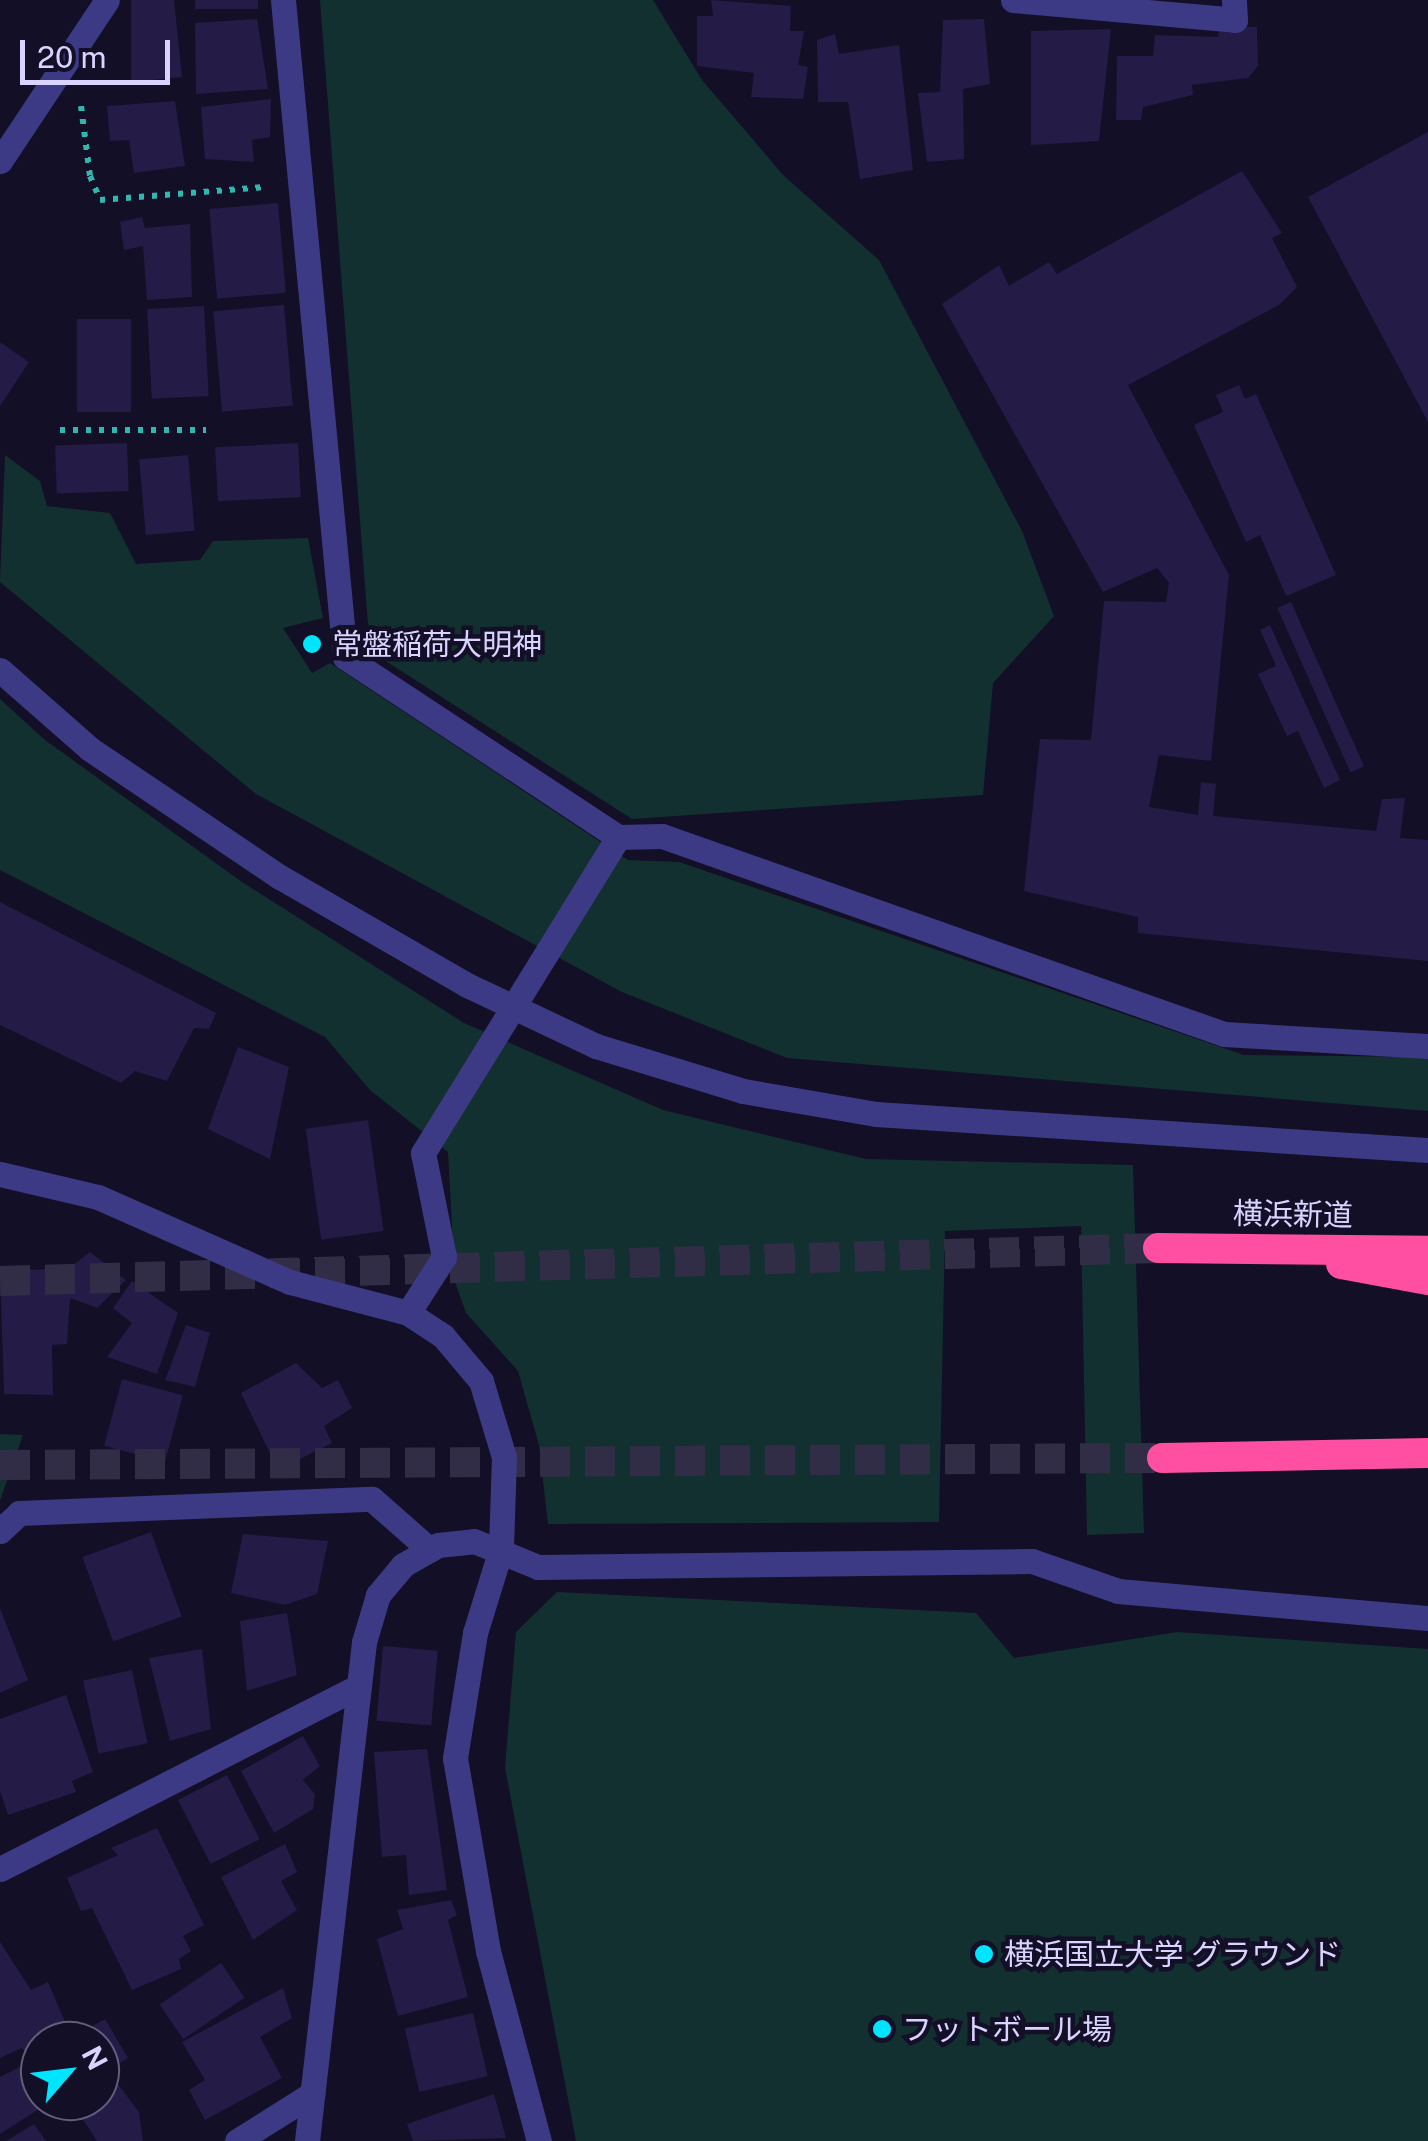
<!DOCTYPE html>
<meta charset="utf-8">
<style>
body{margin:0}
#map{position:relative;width:1428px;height:2141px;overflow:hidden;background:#130f26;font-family:"Public Sans","Noto Sans JP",sans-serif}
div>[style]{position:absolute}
.green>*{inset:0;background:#12302f}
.building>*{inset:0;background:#241b47;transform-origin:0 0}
.highway-tunnel>*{height:30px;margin-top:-15px;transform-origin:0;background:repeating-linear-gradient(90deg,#312d47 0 30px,transparent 0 45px)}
.path>*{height:6px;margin-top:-3px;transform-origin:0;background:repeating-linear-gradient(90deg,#2fb8b0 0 5px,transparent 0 13px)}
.minor>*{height:25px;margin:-12.5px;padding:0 12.5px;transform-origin:12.5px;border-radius:12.5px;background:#3d3a85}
.highway>*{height:30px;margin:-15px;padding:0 15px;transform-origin:15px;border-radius:15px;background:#ff4fa3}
.dots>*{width:28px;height:28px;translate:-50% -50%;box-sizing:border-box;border:5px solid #130f26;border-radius:50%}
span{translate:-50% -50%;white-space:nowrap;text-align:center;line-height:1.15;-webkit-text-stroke:9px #130f26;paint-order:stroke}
.poi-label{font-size:30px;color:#d9d4ff}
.left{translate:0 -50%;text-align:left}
.street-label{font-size:30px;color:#d9d4ff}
.north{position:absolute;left:20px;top:2021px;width:100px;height:100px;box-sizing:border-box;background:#130f26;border:2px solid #625e7d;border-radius:50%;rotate:62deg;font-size:28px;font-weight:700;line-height:40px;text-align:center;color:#d9d4ff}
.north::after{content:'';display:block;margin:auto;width:35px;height:45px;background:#00e5ff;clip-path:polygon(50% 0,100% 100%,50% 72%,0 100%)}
.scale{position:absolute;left:20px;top:40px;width:150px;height:45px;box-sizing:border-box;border:5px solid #d9d4ff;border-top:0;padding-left:12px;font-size:30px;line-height:35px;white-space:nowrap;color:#d9d4ff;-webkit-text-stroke:8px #130f26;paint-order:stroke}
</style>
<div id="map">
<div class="green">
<i style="clip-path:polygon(320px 0,653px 0,702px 80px,784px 176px,879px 260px,1022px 531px,1054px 616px,993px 683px,983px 795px,632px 819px,370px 651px)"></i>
<i style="clip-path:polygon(5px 455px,40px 481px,47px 506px,110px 513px,136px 564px,200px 560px,213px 541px,308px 538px,323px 618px,283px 628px,312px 673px,330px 663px,628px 860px,679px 862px,1244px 1055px,1428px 1057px,1428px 1111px,787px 1058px,622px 992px,256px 794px,0 582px)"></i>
<i style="clip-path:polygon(0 699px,45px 740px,242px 882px,464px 1023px,663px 1110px,866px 1159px,1133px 1165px,1144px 1533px,1087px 1535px,1081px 1226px,945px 1231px,939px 1522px,548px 1524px,539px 1445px,518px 1371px,466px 1313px,455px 1282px,448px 1152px,370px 1090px,325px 1037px,0 870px)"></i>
<i style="clip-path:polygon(0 1434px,23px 1435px,0 1501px)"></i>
<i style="clip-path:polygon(557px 1592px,976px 1613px,1014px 1658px,1177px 1632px,1428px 1649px,1428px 2141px,576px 2141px,505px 1768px,516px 1632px)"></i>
</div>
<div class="building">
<i style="clip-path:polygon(131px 0,174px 0,182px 77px,131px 82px)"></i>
<i style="left:195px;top:0;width:63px;height:9px"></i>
<i style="clip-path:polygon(711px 0,791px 6px,790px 31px,804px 31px,798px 65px,808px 67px,803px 99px,751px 97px,754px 73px,697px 66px,697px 16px,713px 16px)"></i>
<i style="clip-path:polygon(257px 19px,268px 89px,196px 94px,195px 23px)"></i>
<i style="clip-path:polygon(984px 19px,990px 84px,963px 89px,964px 159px,927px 162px,918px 93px,940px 92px,943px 20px)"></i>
<i style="clip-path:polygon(1220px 25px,1257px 27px,1258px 66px,1248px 78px,1192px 85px,1193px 95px,1143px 107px,1141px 120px,1116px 120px,1117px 56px,1153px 56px,1155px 35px,1218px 37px)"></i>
<i style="clip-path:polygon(1111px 29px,1099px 141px,1031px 145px,1031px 31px)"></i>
<i style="clip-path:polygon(835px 34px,839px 54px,899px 45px,913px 170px,860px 179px,848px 102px,818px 102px,817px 40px)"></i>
<i style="clip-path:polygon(271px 99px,270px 137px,252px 140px,254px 162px,205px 159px,201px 107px)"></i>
<i style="clip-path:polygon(175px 101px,185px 166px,134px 173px,129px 140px,110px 141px,107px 106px)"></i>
<i style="clip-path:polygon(1428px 132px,1428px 422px,1308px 197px)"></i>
<i style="clip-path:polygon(1242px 171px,1282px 233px,1272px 238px,1297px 287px,1279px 305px,1128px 385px,1229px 575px,1211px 761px,1159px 755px,1149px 807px,1198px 815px,1201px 782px,1216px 784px,1213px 816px,1376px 831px,1382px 799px,1405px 798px,1400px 838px,1428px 840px,1428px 961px,1138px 933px,1138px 917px,1024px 891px,1040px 739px,1091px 740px,1104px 601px,1166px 602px,1169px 583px,1157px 568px,1103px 592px,942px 304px,999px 265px,1009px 286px,1049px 262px,1057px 274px)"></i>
<i style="left:278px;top:203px;width:90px;height:69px;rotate:85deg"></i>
<i style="clip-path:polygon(142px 217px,145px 228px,190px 224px,192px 297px,147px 300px,143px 246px,124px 250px,120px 222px)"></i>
<i style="left:284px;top:305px;width:101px;height:71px;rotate:85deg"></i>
<i style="left:204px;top:306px;width:90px;height:57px;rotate:87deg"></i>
<i style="left:77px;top:319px;width:54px;height:93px"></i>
<i style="clip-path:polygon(0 342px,29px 362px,0 406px)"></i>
<i style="clip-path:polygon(1239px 385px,1245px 399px,1256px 394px,1336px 575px,1286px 596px,1260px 535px,1246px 542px,1194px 425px,1223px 412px,1216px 395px)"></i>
<i style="left:127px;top:443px;width:48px;height:72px;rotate:88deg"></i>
<i style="left:298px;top:443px;width:54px;height:83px;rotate:87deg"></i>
<i style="left:188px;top:455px;width:76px;height:49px;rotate:85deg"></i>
<i style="left:1291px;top:602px;width:180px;height:15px;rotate:66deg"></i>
<i style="clip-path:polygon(1270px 625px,1340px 780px,1324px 788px,1298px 731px,1287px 736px,1258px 674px,1276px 666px,1260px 630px)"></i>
<i style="clip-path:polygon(0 902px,216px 1013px,209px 1029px,194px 1028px,167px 1081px,135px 1071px,121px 1083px,0 1025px)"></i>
<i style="clip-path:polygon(238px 1047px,289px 1067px,270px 1159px,208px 1129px)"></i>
<i style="left:368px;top:1120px;width:112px;height:63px;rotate:82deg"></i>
<i style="clip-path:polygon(90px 1252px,126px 1280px,97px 1308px,70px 1298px,67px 1344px,52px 1345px,53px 1395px,4px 1394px,0 1270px,68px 1269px)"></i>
<i style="clip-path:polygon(132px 1281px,178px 1313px,157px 1374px,107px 1357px,132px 1323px,113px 1308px)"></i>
<i style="clip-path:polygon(186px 1325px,210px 1333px,195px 1387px,165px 1380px)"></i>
<i style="clip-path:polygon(296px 1363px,322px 1388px,338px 1380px,352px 1408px,324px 1426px,332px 1443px,278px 1470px,241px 1393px)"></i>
<i style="left:122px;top:1379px;width:63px;height:69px;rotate:15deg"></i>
<i style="left:151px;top:1532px;width:90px;height:73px;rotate:70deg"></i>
<i style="clip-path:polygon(243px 1534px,328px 1541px,317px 1594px,285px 1605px,231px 1593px)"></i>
<i style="clip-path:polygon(0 1608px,28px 1680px,0 1693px)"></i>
<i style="clip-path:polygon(287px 1613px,297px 1675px,247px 1691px,240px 1621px)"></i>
<i style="left:383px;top:1646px;width:55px;height:75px;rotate:5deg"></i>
<i style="clip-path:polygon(202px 1649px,211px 1729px,170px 1741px,149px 1658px)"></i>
<i style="left:132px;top:1670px;width:75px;height:50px;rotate:78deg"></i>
<i style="clip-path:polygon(66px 1695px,93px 1772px,72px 1781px,76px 1792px,8px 1815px,0 1791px,0 1719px)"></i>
<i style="clip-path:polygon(303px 1736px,320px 1766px,303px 1780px,315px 1794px,313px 1809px,274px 1833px,241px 1771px)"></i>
<i style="clip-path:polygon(427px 1749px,447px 1890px,409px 1895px,406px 1855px,382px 1857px,374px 1752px)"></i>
<i style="left:227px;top:1775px;width:72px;height:55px;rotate:63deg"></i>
<i style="clip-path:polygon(157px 1828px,204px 1925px,183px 1936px,191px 1951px,179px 1959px,181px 1969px,132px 1990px,92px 1908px,81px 1911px,67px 1878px,118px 1855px,111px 1848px)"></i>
<i style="clip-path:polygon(285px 1844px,297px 1872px,281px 1881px,297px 1910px,253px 1940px,221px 1877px)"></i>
<i style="clip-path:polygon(451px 1900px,457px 1915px,448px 1920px,468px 1997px,398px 2016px,377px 1939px,403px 1929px,397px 1910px)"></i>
<i style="clip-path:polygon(0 1942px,31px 1990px,48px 1982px,68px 2029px,26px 2053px,22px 2048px,0 2058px)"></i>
<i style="left:221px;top:1963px;width:42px;height:74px;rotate:56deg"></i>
<i style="clip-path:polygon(283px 1988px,292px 2018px,260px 2037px,282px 2078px,205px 2120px,189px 2090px,205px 2080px,182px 2042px)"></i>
<i style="left:473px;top:2013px;width:65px;height:70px;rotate:77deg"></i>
<i style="clip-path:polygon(105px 2019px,128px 2058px,100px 2076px,100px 2041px,66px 2041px)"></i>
<i style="clip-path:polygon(22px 2066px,47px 2104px,0 2134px,0 2077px)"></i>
<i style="clip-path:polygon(114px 2079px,139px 2112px,143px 2141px,97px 2141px,74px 2106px,100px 2101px,100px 2088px)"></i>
<i style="clip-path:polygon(494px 2094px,506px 2138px,413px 2141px,407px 2124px)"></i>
<i style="clip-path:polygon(34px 2124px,46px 2141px,6px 2141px)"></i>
</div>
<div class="highway-tunnel">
<i style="left:0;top:1281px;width:1158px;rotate:-1.63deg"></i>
<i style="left:0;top:1465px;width:1162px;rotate:-0.35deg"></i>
</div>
<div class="path">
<i style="left:81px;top:106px;width:71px;rotate:82.7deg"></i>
<i style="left:90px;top:176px;width:26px;rotate:67deg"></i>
<i style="left:100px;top:200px;width:165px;rotate:-4.5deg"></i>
<i style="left:60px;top:430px;width:146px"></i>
</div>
<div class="minor">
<i style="left:283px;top:0;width:660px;rotate:84.61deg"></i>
<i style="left:345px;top:657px;width:327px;rotate:33.4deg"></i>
<i style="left:618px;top:837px;width:44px;rotate:-1.3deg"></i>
<i style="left:662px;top:836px;width:596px;rotate:19.41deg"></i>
<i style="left:1224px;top:1034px;width:204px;rotate:3.4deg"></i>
<i style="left:1013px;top:0;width:223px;rotate:5.1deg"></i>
<i style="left:1235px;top:20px;width:20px;rotate:-93deg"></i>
<i style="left:0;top:161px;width:193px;rotate:-56.4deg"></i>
<i style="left:0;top:670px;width:120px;rotate:41.3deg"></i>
<i style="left:90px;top:749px;width:229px;rotate:34deg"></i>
<i style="left:280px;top:877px;width:216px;rotate:30deg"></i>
<i style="left:467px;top:985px;width:143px;rotate:25.3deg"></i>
<i style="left:596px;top:1046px;width:154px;rotate:17deg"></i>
<i style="left:743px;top:1091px;width:135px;rotate:9.8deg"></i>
<i style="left:876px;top:1114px;width:553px;rotate:3.73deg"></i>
<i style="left:0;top:1174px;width:101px;rotate:13.2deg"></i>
<i style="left:98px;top:1197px;width:210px;rotate:23.9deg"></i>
<i style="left:290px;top:1282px;width:122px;rotate:14.7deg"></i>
<i style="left:408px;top:1313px;width:42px;rotate:33.3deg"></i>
<i style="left:443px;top:1336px;width:59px;rotate:49.8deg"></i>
<i style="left:481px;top:1381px;width:79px;rotate:73.2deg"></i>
<i style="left:504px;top:1457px;width:92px;rotate:91.9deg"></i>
<i style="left:501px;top:1549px;width:88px;rotate:107.2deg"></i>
<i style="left:475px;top:1633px;width:127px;rotate:99.1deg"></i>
<i style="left:455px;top:1758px;width:196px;rotate:80.3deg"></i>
<i style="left:488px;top:1951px;width:197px;rotate:75deg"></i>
<i style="left:408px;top:1313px;width:67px;rotate:-57.3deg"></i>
<i style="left:444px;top:1257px;width:106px;rotate:-101.4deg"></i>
<i style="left:423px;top:1153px;width:371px;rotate:-58.3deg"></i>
<i style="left:0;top:1531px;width:26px;rotate:-43deg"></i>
<i style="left:19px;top:1513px;width:353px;rotate:-2.3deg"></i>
<i style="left:372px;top:1499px;width:77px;rotate:41.3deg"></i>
<i style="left:0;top:1869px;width:403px;rotate:-27deg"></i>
<i style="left:237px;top:2141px;width:89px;rotate:-32.1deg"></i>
<i style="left:307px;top:2141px;width:502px;rotate:-83.48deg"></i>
<i style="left:364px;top:1642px;width:49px;rotate:-73.4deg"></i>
<i style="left:378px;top:1595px;width:39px;rotate:-50deg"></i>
<i style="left:403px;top:1565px;width:40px;rotate:-29.7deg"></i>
<i style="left:438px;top:1545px;width:36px;rotate:-6deg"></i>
<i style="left:474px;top:1541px;width:69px;rotate:22.1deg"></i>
<i style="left:538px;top:1567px;width:494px;rotate:-0.7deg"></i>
<i style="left:1032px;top:1561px;width:91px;rotate:19.2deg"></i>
<i style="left:1118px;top:1591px;width:311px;rotate:5deg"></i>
</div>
<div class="highway">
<i style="left:1158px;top:1248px;width:270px;rotate:0.6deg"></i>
<i style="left:1341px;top:1264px;width:88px;rotate:10.4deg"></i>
<i style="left:1162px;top:1458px;width:266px;rotate:-1.1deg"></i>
</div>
<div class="dots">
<i style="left:312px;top:644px;background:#00e5ff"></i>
<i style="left:984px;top:1954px;background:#00e5ff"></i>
<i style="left:882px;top:2029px;background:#00e5ff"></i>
</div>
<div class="poi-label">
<span class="left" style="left:332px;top:644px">常盤稲荷大明神</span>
<span class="left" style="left:1004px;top:1954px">横浜国立大学 グラウンド</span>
<span class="left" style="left:902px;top:2029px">フットボール場</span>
</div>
<div class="street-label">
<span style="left:1293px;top:1214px;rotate:1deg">横浜新道</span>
</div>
<div class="north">N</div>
<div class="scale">20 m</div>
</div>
